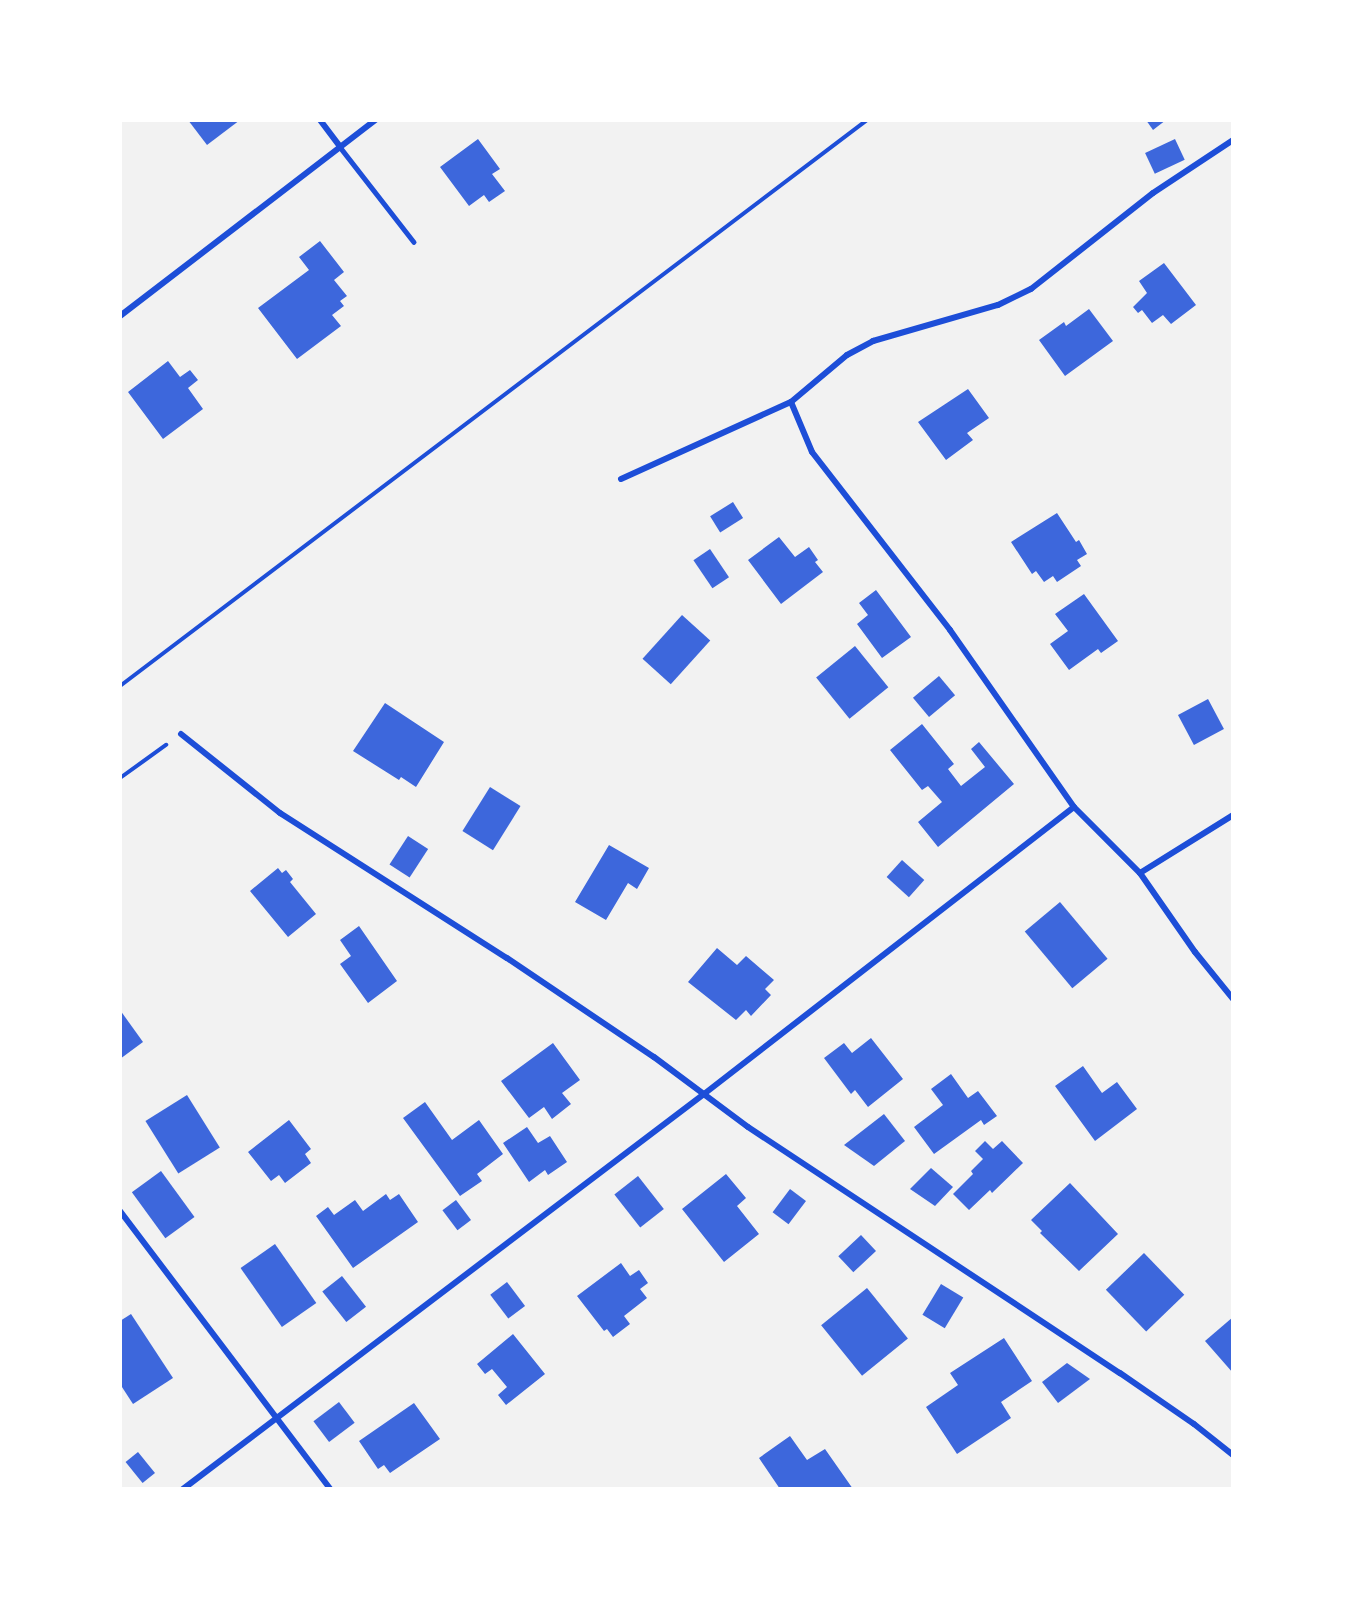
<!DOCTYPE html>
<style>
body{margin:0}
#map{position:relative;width:1353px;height:1609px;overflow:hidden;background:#f2f2f2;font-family:Arial,sans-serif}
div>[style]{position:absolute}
.building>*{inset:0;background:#3d67dc;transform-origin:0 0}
.path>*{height:4px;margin:-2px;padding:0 2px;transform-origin:2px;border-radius:2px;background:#1d4ed8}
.service>*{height:4.5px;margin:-2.25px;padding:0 2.25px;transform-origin:2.25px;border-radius:2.25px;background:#1d4ed8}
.minor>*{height:6px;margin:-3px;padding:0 3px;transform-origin:3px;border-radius:3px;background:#1d4ed8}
span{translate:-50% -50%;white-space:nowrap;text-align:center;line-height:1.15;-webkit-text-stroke:6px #fff;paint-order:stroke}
.frame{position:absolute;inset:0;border:122px solid #fff;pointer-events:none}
</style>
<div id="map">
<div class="building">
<i style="clip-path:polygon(188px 120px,240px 120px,207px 145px)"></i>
<i style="clip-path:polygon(1146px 120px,1166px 120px,1153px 130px)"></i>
<i style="clip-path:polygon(478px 139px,500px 169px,492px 174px,505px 191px,489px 202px,484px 195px,469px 206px,440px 167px)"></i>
<i style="left:1175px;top:139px;width:23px;height:33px;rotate:65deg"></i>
<i style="clip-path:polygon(320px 241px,344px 272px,334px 280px,347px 296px,340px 301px,344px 306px,332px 315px,341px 326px,297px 359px,258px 308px,309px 270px,299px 257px)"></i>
<i style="clip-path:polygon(1164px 263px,1196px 305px,1171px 324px,1163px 315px,1152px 323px,1142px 310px,1138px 313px,1133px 307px,1147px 293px,1139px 281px)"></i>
<i style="clip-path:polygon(1089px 309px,1113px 341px,1065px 376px,1039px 340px,1064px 322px,1066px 326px)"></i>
<i style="clip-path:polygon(168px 361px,180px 377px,190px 370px,198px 380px,188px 388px,203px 409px,163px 439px,128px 392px)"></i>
<i style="clip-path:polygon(968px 389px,989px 418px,967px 433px,973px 440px,946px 460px,918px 422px)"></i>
<i style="left:733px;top:502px;width:19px;height:27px;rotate:58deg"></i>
<i style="clip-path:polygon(1057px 513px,1076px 542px,1079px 540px,1087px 554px,1077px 560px,1081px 566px,1057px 582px,1053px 576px,1044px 582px,1036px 571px,1032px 574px,1011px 542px)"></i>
<i style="clip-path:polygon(779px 537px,795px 557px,809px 547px,818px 560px,815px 562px,823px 572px,781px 604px,748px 560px)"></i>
<i style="left:710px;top:549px;width:34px;height:20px;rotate:56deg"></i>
<i style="clip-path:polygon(876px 590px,911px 637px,882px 658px,857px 624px,868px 615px,859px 603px)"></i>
<i style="clip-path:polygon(1084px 594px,1118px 641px,1101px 653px,1098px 649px,1069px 670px,1050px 644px,1068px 631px,1055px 614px)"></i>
<i style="left:682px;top:615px;width:38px;height:59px;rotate:42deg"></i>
<i style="left:855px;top:646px;width:53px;height:50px;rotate:51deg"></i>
<i style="left:939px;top:676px;width:25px;height:34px;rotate:50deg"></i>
<i style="left:1208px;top:699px;width:34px;height:34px;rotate:62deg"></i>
<i style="clip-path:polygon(385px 703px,444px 742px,416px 787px,401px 777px,399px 780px,353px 751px)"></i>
<i style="clip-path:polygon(922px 724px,954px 764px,948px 769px,961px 786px,985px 767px,971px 749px,979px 742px,1014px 784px,938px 847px,918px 822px,942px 802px,928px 786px,922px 790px,890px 750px)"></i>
<i style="left:490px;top:787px;width:36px;height:52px;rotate:32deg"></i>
<i style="left:408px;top:836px;width:24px;height:34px;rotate:33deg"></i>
<i style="clip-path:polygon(609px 845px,649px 868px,637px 889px,628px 883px,606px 920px,575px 902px)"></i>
<i style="left:902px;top:860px;width:30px;height:23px;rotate:42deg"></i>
<i style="clip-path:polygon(278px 868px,282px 873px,286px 870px,293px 879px,290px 882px,316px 914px,288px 937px,250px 891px)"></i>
<i style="left:1060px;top:902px;width:74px;height:46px;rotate:50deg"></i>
<i style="clip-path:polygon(359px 926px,397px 981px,368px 1003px,340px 964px,351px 956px,340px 940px)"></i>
<i style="clip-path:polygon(717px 948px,737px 965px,746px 956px,774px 980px,765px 989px,771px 995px,751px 1016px,746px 1010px,736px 1020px,688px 982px)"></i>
<i style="clip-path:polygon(120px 1010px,143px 1042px,120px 1059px)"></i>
<i style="clip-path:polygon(871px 1038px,903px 1079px,868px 1107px,855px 1090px,851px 1094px,824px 1058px,844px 1043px,852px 1053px)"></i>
<i style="clip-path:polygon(553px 1043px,580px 1080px,562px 1093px,571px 1104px,552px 1119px,544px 1107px,529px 1118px,501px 1081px)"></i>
<i style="clip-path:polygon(1083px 1066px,1102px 1093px,1117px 1082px,1137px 1109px,1095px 1141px,1055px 1086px)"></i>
<i style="clip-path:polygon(951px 1074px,968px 1098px,978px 1091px,997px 1116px,984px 1125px,981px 1120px,934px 1154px,914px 1127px,943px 1105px,931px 1089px)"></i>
<i style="left:187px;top:1095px;width:62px;height:49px;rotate:58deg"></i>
<i style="clip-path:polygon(425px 1102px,452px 1140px,479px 1120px,503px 1154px,477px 1174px,482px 1181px,460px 1196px,403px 1118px)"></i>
<i style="clip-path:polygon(884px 1114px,905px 1141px,874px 1166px,844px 1145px)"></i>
<i style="clip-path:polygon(289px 1120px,311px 1149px,305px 1154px,311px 1163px,285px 1183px,279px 1175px,271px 1181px,248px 1152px)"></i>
<i style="clip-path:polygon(527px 1127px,538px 1143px,550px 1136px,567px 1162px,548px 1175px,545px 1170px,529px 1182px,503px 1143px)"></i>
<i style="clip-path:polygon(985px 1141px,993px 1149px,1002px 1141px,1023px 1163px,992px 1193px,990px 1190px,969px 1210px,953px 1194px,973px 1174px,971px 1171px,983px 1159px,975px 1151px)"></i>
<i style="clip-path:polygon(931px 1168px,953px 1187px,935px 1206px,910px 1189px)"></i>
<i style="left:161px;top:1171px;width:57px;height:36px;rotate:54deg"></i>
<i style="clip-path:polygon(726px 1174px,746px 1198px,737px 1206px,759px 1234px,724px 1262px,682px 1209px)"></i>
<i style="left:638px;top:1176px;width:42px;height:30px;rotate:52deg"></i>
<i style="clip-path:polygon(1070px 1183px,1118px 1234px,1079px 1271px,1040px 1233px,1042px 1231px,1031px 1220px)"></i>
<i style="left:790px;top:1189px;width:20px;height:29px;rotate:37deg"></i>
<i style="clip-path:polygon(386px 1194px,390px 1200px,399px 1194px,418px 1222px,353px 1268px,316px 1216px,328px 1207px,334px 1215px,355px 1200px,363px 1211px)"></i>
<i style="left:456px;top:1200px;width:25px;height:17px;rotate:53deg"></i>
<i style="left:861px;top:1235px;width:22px;height:31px;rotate:47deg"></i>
<i style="left:275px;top:1244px;width:72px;height:42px;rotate:55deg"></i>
<i style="left:1144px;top:1253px;width:58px;height:53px;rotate:46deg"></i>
<i style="clip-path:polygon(621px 1263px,630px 1276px,639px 1270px,648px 1283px,640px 1289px,647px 1298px,624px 1316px,630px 1324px,613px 1337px,607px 1329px,604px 1331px,577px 1296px)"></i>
<i style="left:342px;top:1276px;width:39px;height:25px;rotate:52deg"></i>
<i style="left:507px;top:1282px;width:30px;height:21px;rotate:53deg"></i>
<i style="left:941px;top:1284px;width:26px;height:36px;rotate:31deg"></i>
<i style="left:867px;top:1288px;width:65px;height:59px;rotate:51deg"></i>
<i style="clip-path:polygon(131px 1314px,173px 1378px,133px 1404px,120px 1384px,120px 1321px)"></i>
<i style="clip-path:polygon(1233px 1317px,1233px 1373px,1205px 1341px)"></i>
<i style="clip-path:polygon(513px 1334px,545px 1374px,506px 1405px,498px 1395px,507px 1387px,492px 1369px,485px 1374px,477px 1364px)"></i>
<i style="clip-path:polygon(1004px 1338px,1032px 1381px,1001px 1402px,1011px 1418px,957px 1454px,926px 1407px,958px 1385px,950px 1373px)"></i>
<i style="clip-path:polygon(1067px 1363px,1090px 1379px,1058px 1403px,1042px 1382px)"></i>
<i style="left:339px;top:1402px;width:26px;height:32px;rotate:53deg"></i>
<i style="clip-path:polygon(414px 1403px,440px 1439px,390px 1473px,384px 1465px,378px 1469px,359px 1441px)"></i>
<i style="clip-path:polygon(790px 1436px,807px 1460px,825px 1449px,853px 1489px,780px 1489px,759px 1458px)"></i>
<i style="left:138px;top:1452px;width:27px;height:16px;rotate:51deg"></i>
</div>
<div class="path">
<i style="left:120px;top:686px;width:937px;rotate:-37.15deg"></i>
<i style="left:120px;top:778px;width:57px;rotate:-35.7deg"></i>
</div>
<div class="service">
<i style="left:340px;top:147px;width:120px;rotate:52.1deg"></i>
</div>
<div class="minor">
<i style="left:320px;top:120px;width:34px;rotate:53deg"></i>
<i style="left:120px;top:316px;width:322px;rotate:-37.5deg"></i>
<i style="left:791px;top:402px;width:54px;rotate:67.2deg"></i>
<i style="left:812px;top:452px;width:225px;rotate:52.2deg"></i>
<i style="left:950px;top:630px;width:216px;rotate:55deg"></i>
<i style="left:1074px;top:807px;width:93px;rotate:45deg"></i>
<i style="left:1140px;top:873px;width:96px;rotate:55.2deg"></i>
<i style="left:1195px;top:952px;width:60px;rotate:51deg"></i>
<i style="left:621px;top:479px;width:187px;rotate:-24.4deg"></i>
<i style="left:791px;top:402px;width:73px;rotate:-40deg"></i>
<i style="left:847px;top:355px;width:30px;rotate:-28deg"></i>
<i style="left:873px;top:341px;width:130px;rotate:-16.1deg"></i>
<i style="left:998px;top:305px;width:37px;rotate:-26deg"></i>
<i style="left:1031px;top:289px;width:155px;rotate:-38.2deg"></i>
<i style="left:1153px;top:193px;width:96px;rotate:-33.5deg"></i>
<i style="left:181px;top:734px;width:127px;rotate:38.6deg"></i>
<i style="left:280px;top:813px;width:269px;rotate:32.6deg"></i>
<i style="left:507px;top:958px;width:177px;rotate:34deg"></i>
<i style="left:654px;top:1057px;width:117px;rotate:36.7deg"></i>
<i style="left:748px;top:1127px;width:446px;rotate:33.5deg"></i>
<i style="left:1120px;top:1373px;width:90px;rotate:34.6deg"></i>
<i style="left:1194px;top:1424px;width:50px;rotate:38.5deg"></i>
<i style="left:1140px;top:873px;width:110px;rotate:-31.9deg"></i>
<i style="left:120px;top:1211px;width:348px;rotate:52.9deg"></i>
<i style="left:183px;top:1489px;width:654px;rotate:-37.17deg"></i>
<i style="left:704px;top:1094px;width:468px;rotate:-37.8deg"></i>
</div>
<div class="frame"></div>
</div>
